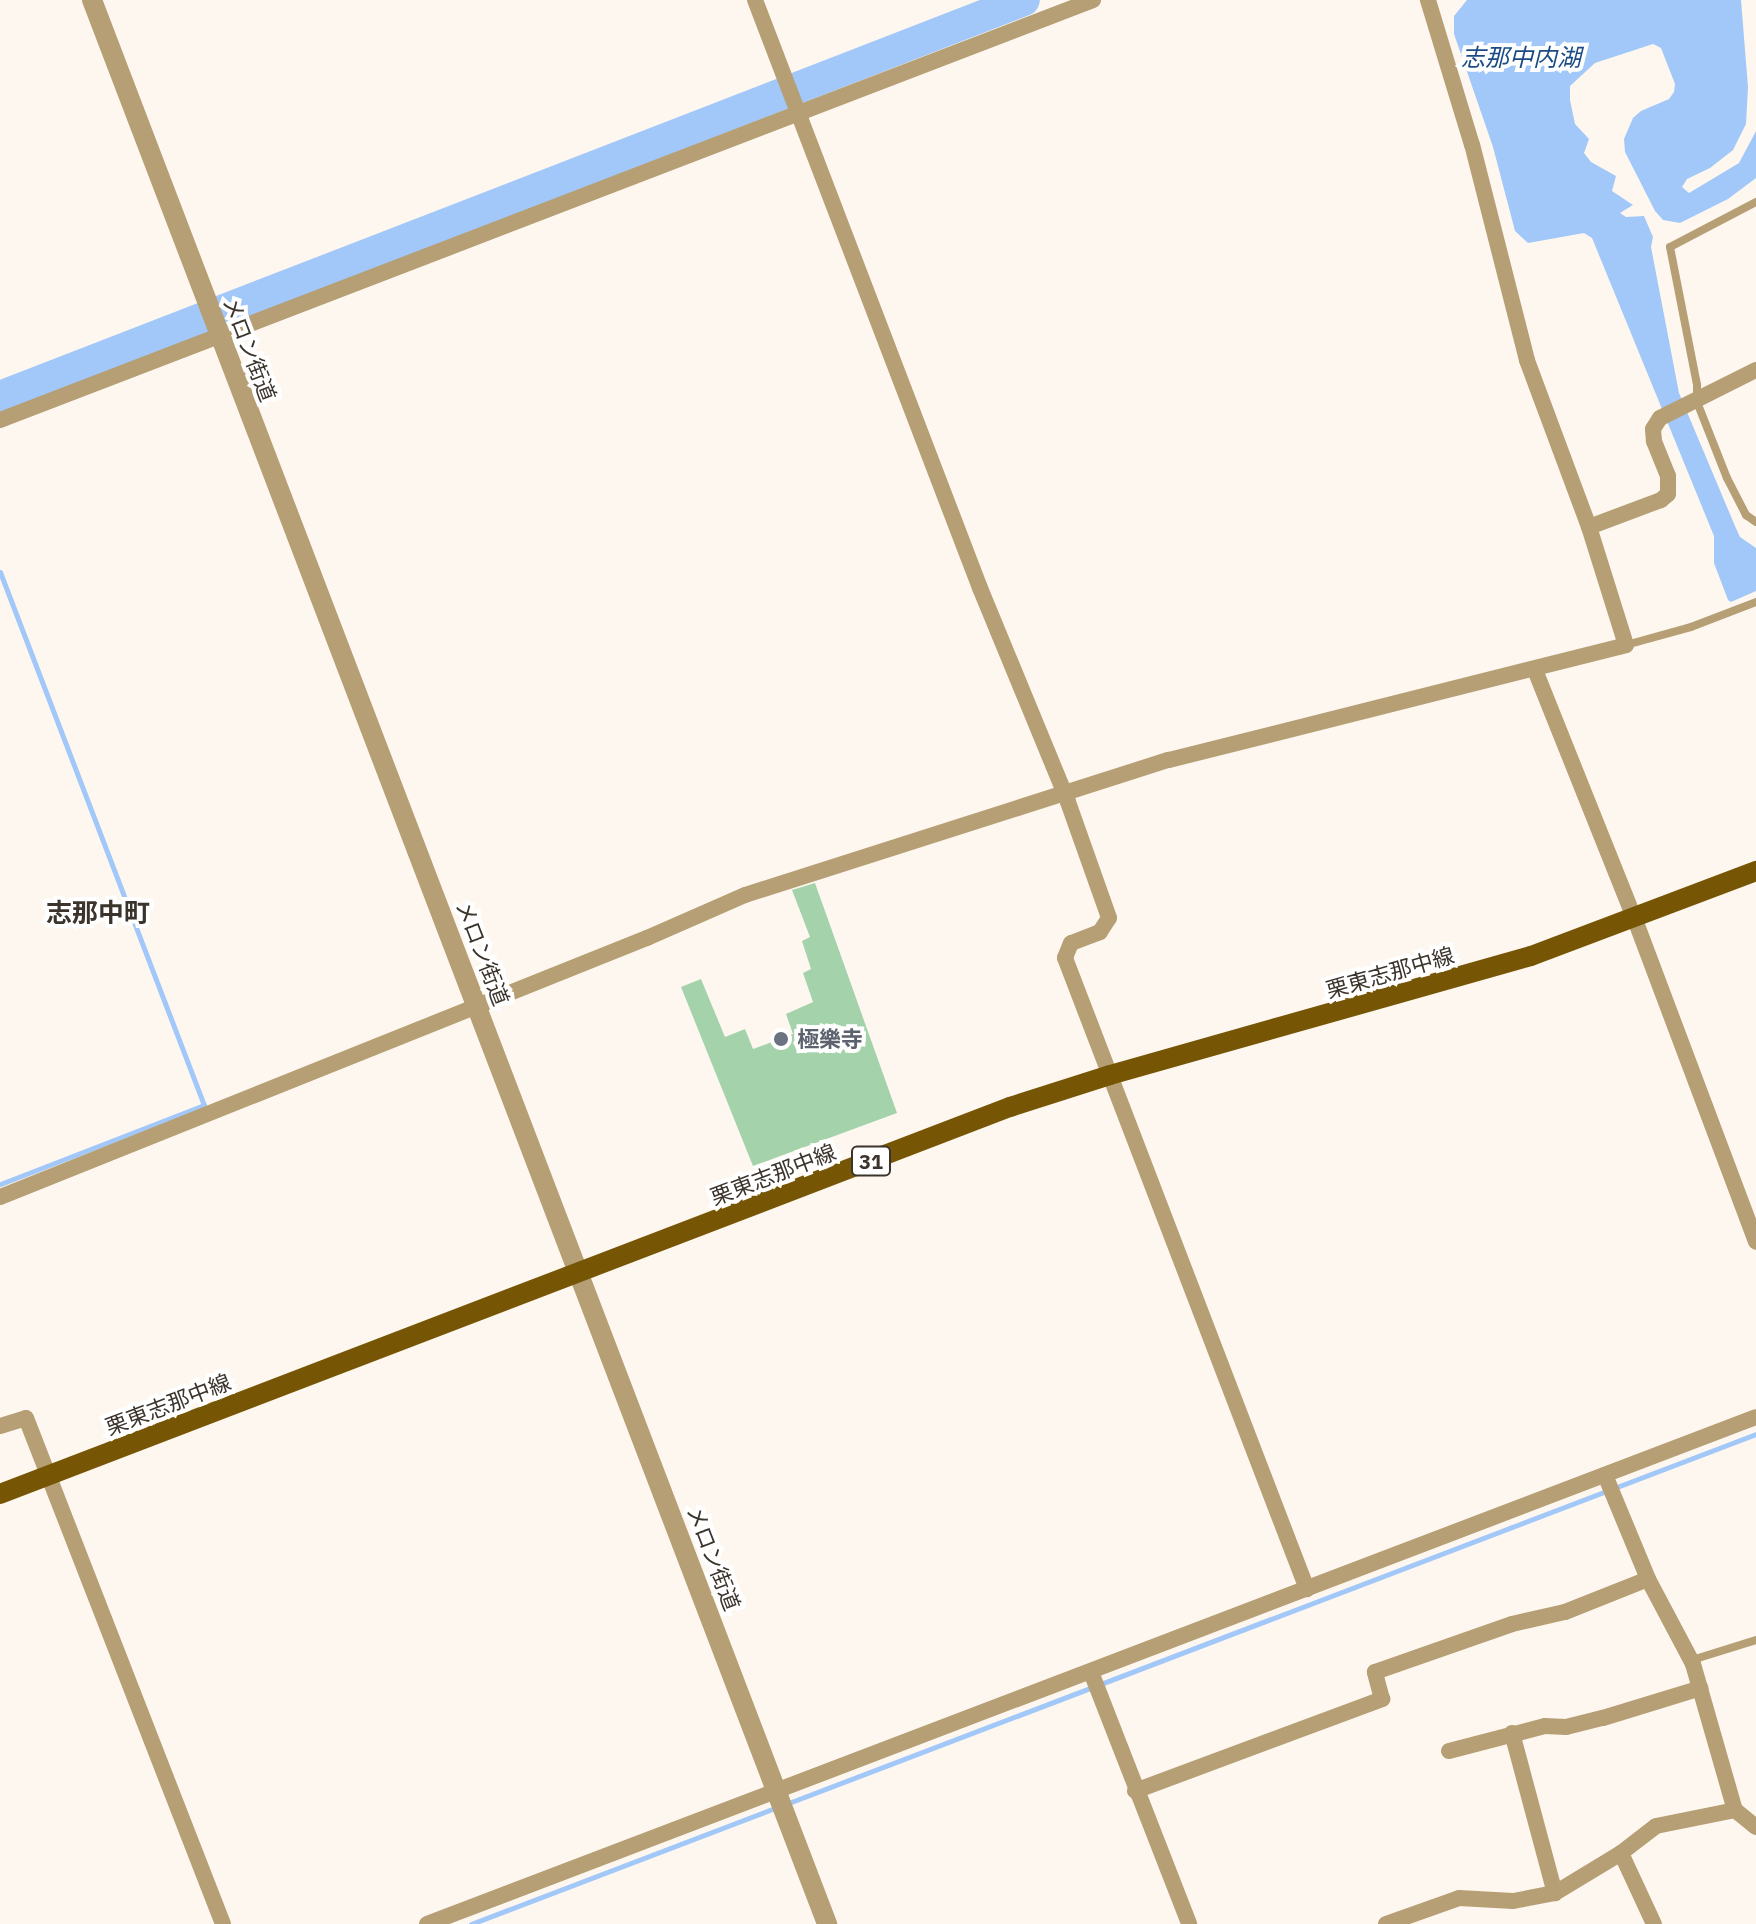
<!DOCTYPE html>
<meta charset="utf-8">
<style>
body{margin:0}
#map{position:relative;width:1756px;height:1924px;overflow:hidden;background:#fef7ef;font-family:"IBM Plex Sans","Noto Sans JP",sans-serif}
div>[style]{position:absolute}
.green>*{inset:0;background:#a4d2ab}
.water>*{inset:0;background:#a2c8f9}
.stream>*{height:5px;margin:-2.5px;padding:0 2.5px;transform-origin:2.5px;border-radius:2.5px;background:#a2c8f9}
.river>*{height:32px;margin:-16px;padding:0 16px;transform-origin:16px;border-radius:16px;background:#a2c8f9}
.service>*{height:8px;margin:-4px;padding:0 4px;transform-origin:4px;border-radius:4px;background:#b69f75}
.minor>*{height:16px;margin:-8px;padding:0 8px;transform-origin:8px;border-radius:8px;background:#b69f75}
.tertiary>*{height:20px;margin:-10px;padding:0 10px;transform-origin:10px;border-radius:10px;background:#b69f75}
.primary>*{height:20px;margin:-10px;padding:0 10px;transform-origin:10px;border-radius:10px;background:#765605}
.dots>*{width:22px;height:22px;translate:-50% -50%;box-sizing:border-box;border:4px solid #fff;border-radius:50%}
span{translate:-50% -50%;white-space:nowrap;text-align:center;line-height:1.15;-webkit-text-stroke:8px #fff;paint-order:stroke}
.shield-label span{padding:2px 6px;background:#fff;border:2px solid;border-radius:6px;-webkit-text-stroke-width:0}
.shield-label{font-size:20px;color:#3b342c;font-weight:700}
.street-label{font-size:22px;color:#3b342c}
.worship-label{font-size:22px;color:#5b616d;font-weight:700}
.left{translate:0 -50%;text-align:left}
.water-label{font-size:24px;color:#1a4b85;font-style:italic}
.quarter-label{font-size:26px;color:#3b342c;font-weight:700}
</style>
<div id="map">
<div class="green">
<i style="clip-path:polygon(815px 883px,897px 1113px,753px 1166px,681px 987px,701px 979px,725px 1037px,745px 1029px,753px 1049px,793px 1034px,786px 1014px,813px 1002px,803px 973px,811px 969px,802px 941px,810px 937px,792px 890px)"></i>
</div>
<div class="water">
<i style="clip-path:polygon(1467px 0,1741px 0,1748px 87px,1746px 124px,1733px 150px,1710px 168px,1687px 179px,1682px 187px,1689px 193px,1739px 163px,1756px 131px,1756px 178px,1728px 199px,1680px 223px,1663px 220px,1655px 211px,1625px 152px,1624px 139px,1633px 118px,1641px 111px,1669px 99px,1674px 92px,1675px 84px,1661px 48px,1653px 44px,1595px 63px,1570px 86px,1570px 100px,1575px 124px,1589px 139px,1584px 153px,1591px 162px,1616px 176px,1612px 191px,1633px 205px,1620px 213px,1626px 217px,1644px 216px,1653px 237px,1651px 247px,1679px 393px,1735px 526px,1740px 537px,1756px 548px,1756px 591px,1731px 602px,1728px 600px,1714px 563px,1714px 536px,1592px 238px,1584px 233px,1528px 243px,1515px 231px,1493px 147px,1454px 34px,1454px 16px)"></i>
</div>
<div class="stream">
<i style="left:0;top:572px;width:571px;rotate:69.06deg"></i>
<i style="left:204px;top:1105px;width:219px;rotate:158.8deg"></i>
<i style="left:786px;top:1804px;width:1038px;rotate:-20.88deg"></i>
<i style="left:471px;top:1924px;width:328px;rotate:-20.9deg"></i>
</div>
<div class="river">
<i style="left:0;top:397px;width:1098px;rotate:-21.19deg"></i>
</div>
<div class="service">
<i style="left:1756px;top:202px;width:97px;rotate:152.4deg"></i>
<i style="left:1670px;top:247px;width:141px;rotate:78.9deg"></i>
<i style="left:1697px;top:385px;width:17px;rotate:90deg"></i>
<i style="left:1697px;top:402px;width:82px;rotate:68.5deg"></i>
<i style="left:1727px;top:478px;width:42px;rotate:62.8deg"></i>
<i style="left:1746px;top:515px;width:12px;rotate:35deg"></i>
<i style="left:1626px;top:645px;width:67px;rotate:-15.5deg"></i>
<i style="left:1691px;top:627px;width:70px;rotate:-21deg"></i>
<i style="left:1692px;top:1660px;width:67px;rotate:-17.4deg"></i>
</div>
<div class="minor">
<i style="left:755px;top:0;width:630px;rotate:69.06deg"></i>
<i style="left:980px;top:588px;width:231px;rotate:67.6deg"></i>
<i style="left:1068px;top:802px;width:123px;rotate:70.5deg"></i>
<i style="left:1109px;top:918px;width:17px;rotate:123deg"></i>
<i style="left:1100px;top:932px;width:31px;rotate:159deg"></i>
<i style="left:1071px;top:943px;width:16px;rotate:112deg"></i>
<i style="left:1065px;top:958px;width:676px;rotate:69.02deg"></i>
<i style="left:0;top:420px;width:1171px;rotate:-21.02deg"></i>
<i style="left:1589px;top:527px;width:77px;rotate:-20.6deg"></i>
<i style="left:1661px;top:500px;width:9px;rotate:-41deg"></i>
<i style="left:1668px;top:494px;width:18px;rotate:-90deg"></i>
<i style="left:1668px;top:476px;width:38px;rotate:-112deg"></i>
<i style="left:1654px;top:441px;width:12px;rotate:-95deg"></i>
<i style="left:1653px;top:429px;width:13px;rotate:-58deg"></i>
<i style="left:1660px;top:418px;width:107px;rotate:-26.6deg"></i>
<i style="left:1535px;top:670px;width:266px;rotate:68.2deg"></i>
<i style="left:1634px;top:917px;width:347px;rotate:69.4deg"></i>
<i style="left:0;top:1197px;width:697px;rotate:-21.82deg"></i>
<i style="left:647px;top:938px;width:107px;rotate:-23.7deg"></i>
<i style="left:745px;top:895px;width:445px;rotate:-17.7deg"></i>
<i style="left:1169px;top:760px;width:471px;rotate:-14.1deg"></i>
<i style="left:1626px;top:645px;width:124px;rotate:-107.4deg"></i>
<i style="left:1589px;top:527px;width:178px;rotate:-110.4deg"></i>
<i style="left:1527px;top:360px;width:222px;rotate:-104.3deg"></i>
<i style="left:1472px;top:145px;width:152px;rotate:-106.9deg"></i>
<i style="left:0;top:1426px;width:27px;rotate:-17deg"></i>
<i style="left:26px;top:1418px;width:543px;rotate:68.73deg"></i>
<i style="left:1605px;top:1475px;width:113px;rotate:67.5deg"></i>
<i style="left:1648px;top:1579px;width:96px;rotate:62.1deg"></i>
<i style="left:1693px;top:1664px;width:152px;rotate:74deg"></i>
<i style="left:1735px;top:1810px;width:27px;rotate:39deg"></i>
<i style="left:1091px;top:1672px;width:270px;rotate:68.7deg"></i>
<i style="left:1512px;top:1733px;width:166px;rotate:75deg"></i>
<i style="left:1449px;top:1751px;width:99px;rotate:-14.6deg"></i>
<i style="left:1545px;top:1726px;width:21px;rotate:3deg"></i>
<i style="left:1566px;top:1727px;width:38px;rotate:-14deg"></i>
<i style="left:1603px;top:1718px;width:102px;rotate:-17deg"></i>
<i style="left:1135px;top:1791px;width:264px;rotate:-20.4deg"></i>
<i style="left:1382px;top:1699px;width:28px;rotate:-105deg"></i>
<i style="left:1375px;top:1672px;width:145px;rotate:-19.3deg"></i>
<i style="left:1512px;top:1624px;width:54px;rotate:-12.8deg"></i>
<i style="left:1565px;top:1612px;width:89px;rotate:-21.7deg"></i>
<i style="left:1621px;top:1853px;width:78px;rotate:65.1deg"></i>
<i style="left:427px;top:1924px;width:1422px;rotate:-20.88deg"></i>
<i style="left:1386px;top:1924px;width:77px;rotate:-19.6deg"></i>
<i style="left:1459px;top:1898px;width:54px;rotate:3.2deg"></i>
<i style="left:1513px;top:1901px;width:43px;rotate:-10.8deg"></i>
<i style="left:1555px;top:1893px;width:77px;rotate:-31.2deg"></i>
<i style="left:1621px;top:1853px;width:44px;rotate:-37.6deg"></i>
<i style="left:1656px;top:1826px;width:81px;rotate:-11.4deg"></i>
</div>
<div class="tertiary">
<i style="left:92px;top:0;width:2060px;rotate:69.09deg"></i>
</div>
<div class="primary">
<i style="left:0;top:1494px;width:1082px;rotate:-20.97deg"></i>
<i style="left:1010px;top:1107px;width:105px;rotate:-17.7deg"></i>
<i style="left:1110px;top:1075px;width:437px;rotate:-15.8deg"></i>
<i style="left:1531px;top:956px;width:241px;rotate:-20.7deg"></i>
</div>
<div class="dots">
<i style="left:781px;top:1039px;background:#6b7280"></i>
</div>
<div class="shield-label">
<span style="left:871px;top:1161px">31</span>
</div>
<div class="street-label">
<span style="left:250px;top:349px;rotate:69deg">メロン街道</span>
<span style="left:483px;top:953px;rotate:69deg">メロン街道</span>
<span style="left:1390px;top:972px;rotate:-16deg">栗東志那中線</span>
<span style="left:773px;top:1174px;rotate:-21deg">栗東志那中線</span>
<span style="left:168px;top:1404px;rotate:-21deg">栗東志那中線</span>
<span style="left:714px;top:1558px;rotate:69deg">メロン街道</span>
</div>
<div class="worship-label">
<span class="left" style="left:797px;top:1039px">極樂寺</span>
</div>
<div class="water-label">
<span style="left:1521px;top:58px">志那中内湖</span>
</div>
<div class="quarter-label">
<span style="left:98px;top:913px">志那中町</span>
</div>
</div>
